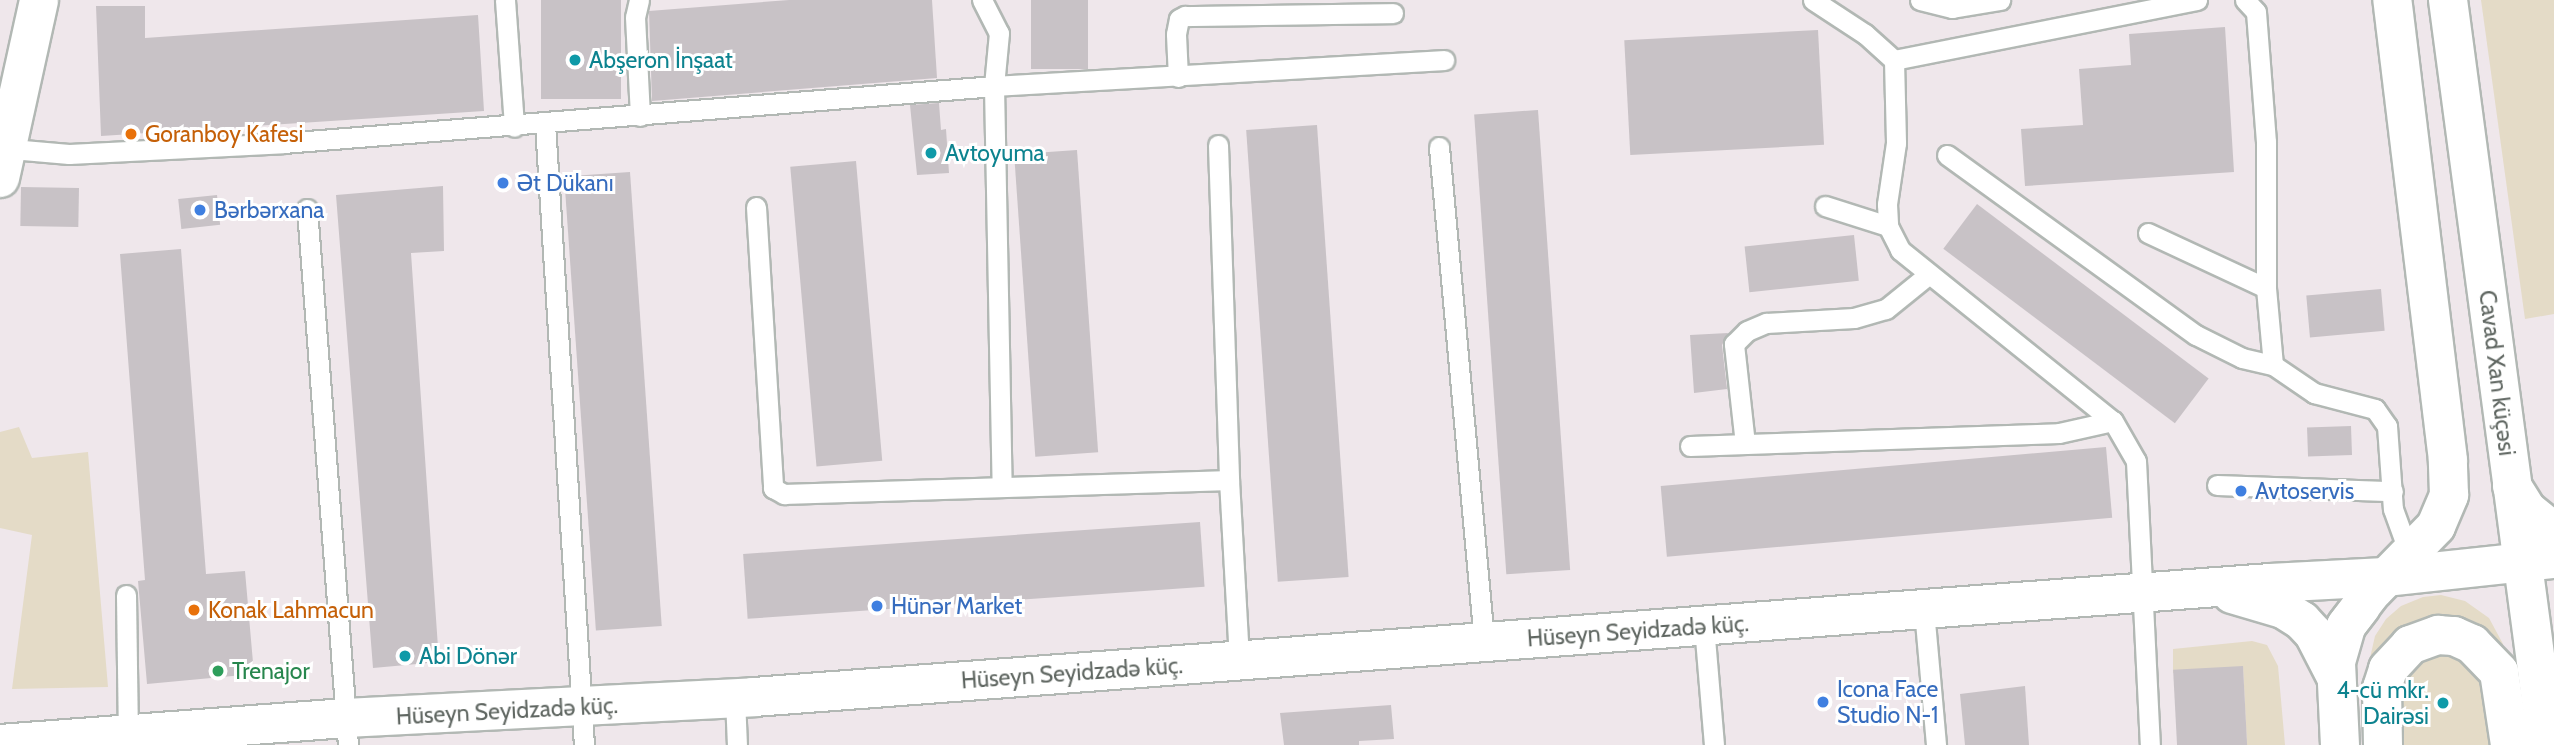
<!DOCTYPE html>
<meta charset="utf-8">
<style>
body{margin:0}
#map{position:relative;width:2554px;height:745px;overflow:hidden;background:#efe7eb;font-family:Cabin,sans-serif}
div>[style]{position:absolute}
.green>*{inset:0;background:#e4dbc7}
.building>*{inset:0;background:#c8c2c6;transform-origin:0 0}
.roads{filter:drop-shadow(2px 0 #b2b8b4) drop-shadow(-2px 0 #b2b8b4) drop-shadow(0 2px #b2b8b4) drop-shadow(0 -2px #b2b8b4)}
.lane>*{height:19px;margin:-9.5px;padding:0 9.5px;transform-origin:9.5px;border-radius:9.5px;background:#fff}
.secondary>*{height:38px;margin:-19px;padding:0 19px;transform-origin:19px;border-radius:19px;background:#fff}
.dots>*{width:19px;height:19px;translate:-50% -50%;box-sizing:border-box;border:4px solid #fff;border-radius:50%}
span{translate:-50% -50%;white-space:nowrap;text-align:center;line-height:1.15;-webkit-text-stroke:6px #fff;paint-order:stroke}
.culture-label{font-size:23px;color:#0d838f}
.left{translate:0 -50%;text-align:left}
.right{translate:-100% -50%;text-align:right}
.food-label{font-size:23px;color:#c56008}
.shop-label{font-size:23px;color:#366cbe}
.street-label{font-size:23px;color:#5f6661}
.leisure-label{font-size:23px;color:#27864d}
</style>
<div id="map">
<div class="green">
<i style="clip-path:polygon(2481px 0,2554px 0,2554px 314px,2525px 319px)"></i>
<i style="clip-path:polygon(19px 427px,32px 458px,88px 452px,108px 687px,12px 689px,32px 535px,0 528px,0 432px)"></i>
<i style="clip-path:polygon(2441px 595px,2465px 601px,2489px 618px,2503px 644px,2505px 659px,2445px 617px,2428px 618px,2410px 624px,2394px 635px,2372px 676px,2370px 658px,2375px 636px,2386px 619px,2401px 606px,2423px 597px)"></i>
<i style="clip-path:polygon(2252px 641px,2267px 645px,2278px 666px,2285px 745px,2247px 745px,2243px 667px,2173px 673px,2173px 649px)"></i>
<i style="clip-path:polygon(2440px 655px,2454px 655px,2469px 662px,2485px 683px,2492px 745px,2400px 745px,2400px 688px,2406px 674px,2427px 658px)"></i>
</div>
<div class="building">
<i style="left:541px;top:0;width:80px;height:99px"></i>
<i style="clip-path:polygon(789px 0,932px 0,937px 78px,652px 101px,649px 11px)"></i>
<i style="left:1031px;top:0;width:57px;height:69px"></i>
<i style="clip-path:polygon(96px 6px,145px 6px,145px 38px,478px 15px,484px 111px,101px 136px)"></i>
<i style="clip-path:polygon(2225px 27px,2234px 172px,2025px 186px,2021px 129px,2083px 125px,2079px 69px,2131px 65px,2129px 34px)"></i>
<i style="left:1818px;top:30px;width:115px;height:194px;rotate:87deg"></i>
<i style="clip-path:polygon(939px 103px,941px 130px,946px 129px,949px 173px,917px 175px,910px 105px)"></i>
<i style="left:1538px;top:110px;width:461px;height:64px;rotate:86deg"></i>
<i style="left:1317px;top:125px;width:453px;height:71px;rotate:86deg"></i>
<i style="left:1077px;top:150px;width:303px;height:63px;rotate:86deg"></i>
<i style="left:856px;top:161px;width:301px;height:66px;rotate:85deg"></i>
<i style="left:630px;top:172px;width:455px;height:66px;rotate:86deg"></i>
<i style="clip-path:polygon(443px 186px,444px 251px,411px 253px,439px 662px,373px 668px,336px 195px)"></i>
<i style="left:21px;top:187px;width:58px;height:39px;rotate:1deg"></i>
<i style="left:217px;top:195px;width:30px;height:39px;rotate:84deg"></i>
<i style="left:1977px;top:204px;width:290px;height:56px;rotate:37deg"></i>
<i style="left:1854px;top:235px;width:46px;height:110px;rotate:84deg"></i>
<i style="clip-path:polygon(181px 249px,206px 574px,245px 571px,254px 674px,147px 684px,138px 581px,145px 580px,120px 254px)"></i>
<i style="left:2381px;top:289px;width:42px;height:75px;rotate:85deg"></i>
<i style="clip-path:polygon(1728px 333px,1722px 345px,1727px 389px,1694px 393px,1690px 335px)"></i>
<i style="left:2351px;top:426px;width:29px;height:44px;rotate:88deg"></i>
<i style="left:2106px;top:447px;width:71px;height:447px;rotate:85deg"></i>
<i style="left:1200px;top:522px;width:65px;height:458px;rotate:86deg"></i>
<i style="left:2243px;top:666px;width:79px;height:70px;rotate:87deg"></i>
<i style="clip-path:polygon(2025px 686px,2029px 745px,1965px 745px,1960px 694px)"></i>
<i style="clip-path:polygon(1391px 705px,1394px 739px,1359px 741px,1359px 745px,1284px 745px,1280px 713px)"></i>
</div>
<div class="roads">
<div class="lane">
<i style="left:505px;top:0;width:127px;rotate:85.9deg"></i>
<i style="left:639px;top:0;width:17px;rotate:103deg"></i>
<i style="left:635px;top:17px;width:99px;rotate:87.1deg"></i>
<i style="left:982px;top:0;width:37px;rotate:63deg"></i>
<i style="left:999px;top:33px;width:53px;rotate:95.4deg"></i>
<i style="left:994px;top:86px;width:399px;rotate:88.9deg"></i>
<i style="left:1813px;top:0;width:62px;rotate:33.2deg"></i>
<i style="left:1865px;top:34px;width:39px;rotate:42deg"></i>
<i style="left:1894px;top:60px;width:83px;rotate:88.6deg"></i>
<i style="left:1896px;top:143px;width:62px;rotate:98.4deg"></i>
<i style="left:1887px;top:204px;width:22px;rotate:87deg"></i>
<i style="left:1888px;top:226px;width:27px;rotate:63deg"></i>
<i style="left:1900px;top:250px;width:273px;rotate:38.8deg"></i>
<i style="left:2113px;top:421px;width:46px;rotate:60.1deg"></i>
<i style="left:2136px;top:461px;width:284px;rotate:87.2deg"></i>
<i style="left:1920px;top:0;width:33px;rotate:14deg"></i>
<i style="left:1952px;top:8px;width:49px;rotate:-9.5deg"></i>
<i style="left:2245px;top:0;width:16px;rotate:47deg"></i>
<i style="left:2256px;top:12px;width:130px;rotate:85.6deg"></i>
<i style="left:2266px;top:142px;width:146px;rotate:90deg"></i>
<i style="left:2266px;top:288px;width:77px;rotate:84.8deg"></i>
<i style="left:2273px;top:365px;width:50px;rotate:34.3deg"></i>
<i style="left:2314px;top:393px;width:63px;rotate:14.7deg"></i>
<i style="left:2375px;top:409px;width:21px;rotate:55deg"></i>
<i style="left:2387px;top:426px;width:83px;rotate:85.9deg"></i>
<i style="left:2393px;top:509px;width:50px;rotate:70.1deg"></i>
<i style="left:1894px;top:60px;width:309px;rotate:-11.2deg"></i>
<i style="left:1178px;top:77px;width:43px;rotate:-92.7deg"></i>
<i style="left:1176px;top:34px;width:15px;rotate:-79deg"></i>
<i style="left:1179px;top:19px;width:7px;rotate:-27deg"></i>
<i style="left:1185px;top:16px;width:208px;rotate:-0.8deg"></i>
<i style="left:545px;top:124px;width:622px;rotate:86.41deg"></i>
<i style="left:1218px;top:145px;width:335px;rotate:88.1deg"></i>
<i style="left:1439px;top:147px;width:497px;rotate:84.8deg"></i>
<i style="left:0;top:148px;width:69px;rotate:5deg"></i>
<i style="left:69px;top:154px;width:214px;rotate:-2.9deg"></i>
<i style="left:283px;top:143px;width:713px;rotate:-4.58deg"></i>
<i style="left:994px;top:86px;width:451px;rotate:-3.3deg"></i>
<i style="left:1947px;top:155px;width:307px;rotate:35.9deg"></i>
<i style="left:2196px;top:335px;width:51px;rotate:26.6deg"></i>
<i style="left:2242px;top:358px;width:32px;rotate:13deg"></i>
<i style="left:1825px;top:206px;width:66px;rotate:17.6deg"></i>
<i style="left:756px;top:207px;width:282px;rotate:86.5deg"></i>
<i style="left:773px;top:488px;width:13px;rotate:29deg"></i>
<i style="left:784px;top:494px;width:445px;rotate:-1.8deg"></i>
<i style="left:1229px;top:480px;width:180px;rotate:86.8deg"></i>
<i style="left:307px;top:209px;width:538px;rotate:85.63deg"></i>
<i style="left:2148px;top:233px;width:130px;rotate:25deg"></i>
<i style="left:1745px;top:444px;width:101px;rotate:-96.3deg"></i>
<i style="left:1734px;top:344px;width:18px;rotate:-45deg"></i>
<i style="left:1747px;top:331px;width:21px;rotate:-23deg"></i>
<i style="left:1766px;top:323px;width:88px;rotate:-3.3deg"></i>
<i style="left:1854px;top:318px;width:33px;rotate:-16deg"></i>
<i style="left:1886px;top:309px;width:55px;rotate:-39.1deg"></i>
<i style="left:1690px;top:446px;width:369px;rotate:-2deg"></i>
<i style="left:2059px;top:433px;width:55px;rotate:-12.5deg"></i>
<i style="left:2217px;top:485px;width:176px;rotate:2deg"></i>
<i style="left:126px;top:595px;width:138px;rotate:89.2deg"></i>
<i style="left:1924px;top:610px;width:136px;rotate:84.9deg"></i>
<i style="left:1704px;top:626px;width:119px;rotate:85.2deg"></i>
<i style="left:735px;top:698px;width:47px;rotate:87.6deg"></i>
</div>
<div class="secondary">
<i style="left:2448px;top:0;width:752px;rotate:82.43deg"></i>
<i style="left:0;top:178px;width:182px;rotate:-77.6deg"></i>
<i style="left:2512px;top:486px;width:28px;rotate:58deg"></i>
<i style="left:2527px;top:510px;width:35px;rotate:39deg"></i>
<i style="left:2232px;top:594px;width:53px;rotate:16.4deg"></i>
<i style="left:2283px;top:609px;width:22px;rotate:32deg"></i>
<i style="left:2302px;top:621px;width:18px;rotate:47deg"></i>
<i style="left:2314px;top:634px;width:46px;rotate:62.9deg"></i>
<i style="left:2346px;top:626px;width:39px;rotate:-53deg"></i>
<i style="left:2369px;top:595px;width:96px;rotate:-45.8deg"></i>
<i style="left:2436px;top:526px;width:34px;rotate:-67deg"></i>
<i style="left:2449px;top:495px;width:35px;rotate:-92deg"></i>
<i style="left:2448px;top:460px;width:463px;rotate:-96.9deg"></i>
<i style="left:0;top:744px;width:346px;rotate:-4.3deg"></i>
<i style="left:345px;top:718px;width:410px;rotate:-2.9deg"></i>
<i style="left:754px;top:697px;width:1520px;rotate:-4.3deg"></i>
<i style="left:2270px;top:583px;width:115px;rotate:-3deg"></i>
<i style="left:2385px;top:577px;width:170px;rotate:-6.1deg"></i>
<i style="left:2340px;top:745px;width:83px;rotate:-92.8deg"></i>
<i style="left:2336px;top:662px;width:37px;rotate:-74deg"></i>
<i style="left:2346px;top:626px;width:24px;rotate:-52deg"></i>
<i style="left:2383px;top:745px;width:57px;rotate:-91deg"></i>
<i style="left:2382px;top:688px;width:20px;rotate:-72deg"></i>
<i style="left:2388px;top:669px;width:33px;rotate:-47deg"></i>
<i style="left:2410px;top:645px;width:30px;rotate:-20deg"></i>
<i style="left:2438px;top:635px;width:16px;rotate:4deg"></i>
<i style="left:2454px;top:636px;width:20px;rotate:24deg"></i>
<i style="left:2472px;top:644px;width:39px;rotate:46deg"></i>
<i style="left:2499px;top:672px;width:74px;rotate:81.4deg"></i>
</div>
</div>
<div class="dots">
<i style="left:575px;top:60px;background:#0f9aa8"></i>
<i style="left:131px;top:134px;background:#e8710a"></i>
<i style="left:931px;top:153px;background:#0f9aa8"></i>
<i style="left:503px;top:183px;background:#3f7fe0"></i>
<i style="left:200px;top:210px;background:#3f7fe0"></i>
<i style="left:2241px;top:491px;background:#3f7fe0"></i>
<i style="left:877px;top:606px;background:#3f7fe0"></i>
<i style="left:194px;top:610px;background:#e8710a"></i>
<i style="left:405px;top:656px;background:#0f9aa8"></i>
<i style="left:218px;top:671px;background:#2e9e5b"></i>
<i style="left:1823px;top:702px;background:#3f7fe0"></i>
<i style="left:2443px;top:703px;background:#0f9aa8"></i>
</div>
<div class="culture-label">
<span class="left" style="left:589px;top:60px">Abşeron İnşaat</span>
<span class="left" style="left:945px;top:153px">Avtoyuma</span>
<span class="left" style="left:419px;top:656px">Abi Dönər</span>
<span class="right" style="left:2429px;top:703px">4-cü mkr.<br>Dairəsi</span>
</div>
<div class="food-label">
<span class="left" style="left:145px;top:134px">Goranboy Kafesi</span>
<span class="left" style="left:208px;top:610px">Konak Lahmacun</span>
</div>
<div class="shop-label">
<span class="left" style="left:517px;top:183px">Ət Dükanı</span>
<span class="left" style="left:214px;top:210px">Bərbərxana</span>
<span class="left" style="left:2255px;top:491px">Avtoservis</span>
<span class="left" style="left:891px;top:606px">Hünər Market</span>
<span class="left" style="left:1837px;top:702px">Icona Face<br>Studio N-1</span>
</div>
<div class="street-label">
<span style="left:2497px;top:373px;rotate:83deg">Cavad Xan küçəsi</span>
<span style="left:1638px;top:631px;rotate:-4deg">Hüseyn Seyidzadə küç.</span>
<span style="left:1072px;top:673px;rotate:-4deg">Hüseyn Seyidzadə küç.</span>
<span style="left:507px;top:711px;rotate:-3deg">Hüseyn Seyidzadə küç.</span>
</div>
<div class="leisure-label">
<span class="left" style="left:232px;top:671px">Trenajor</span>
</div>
</div>
